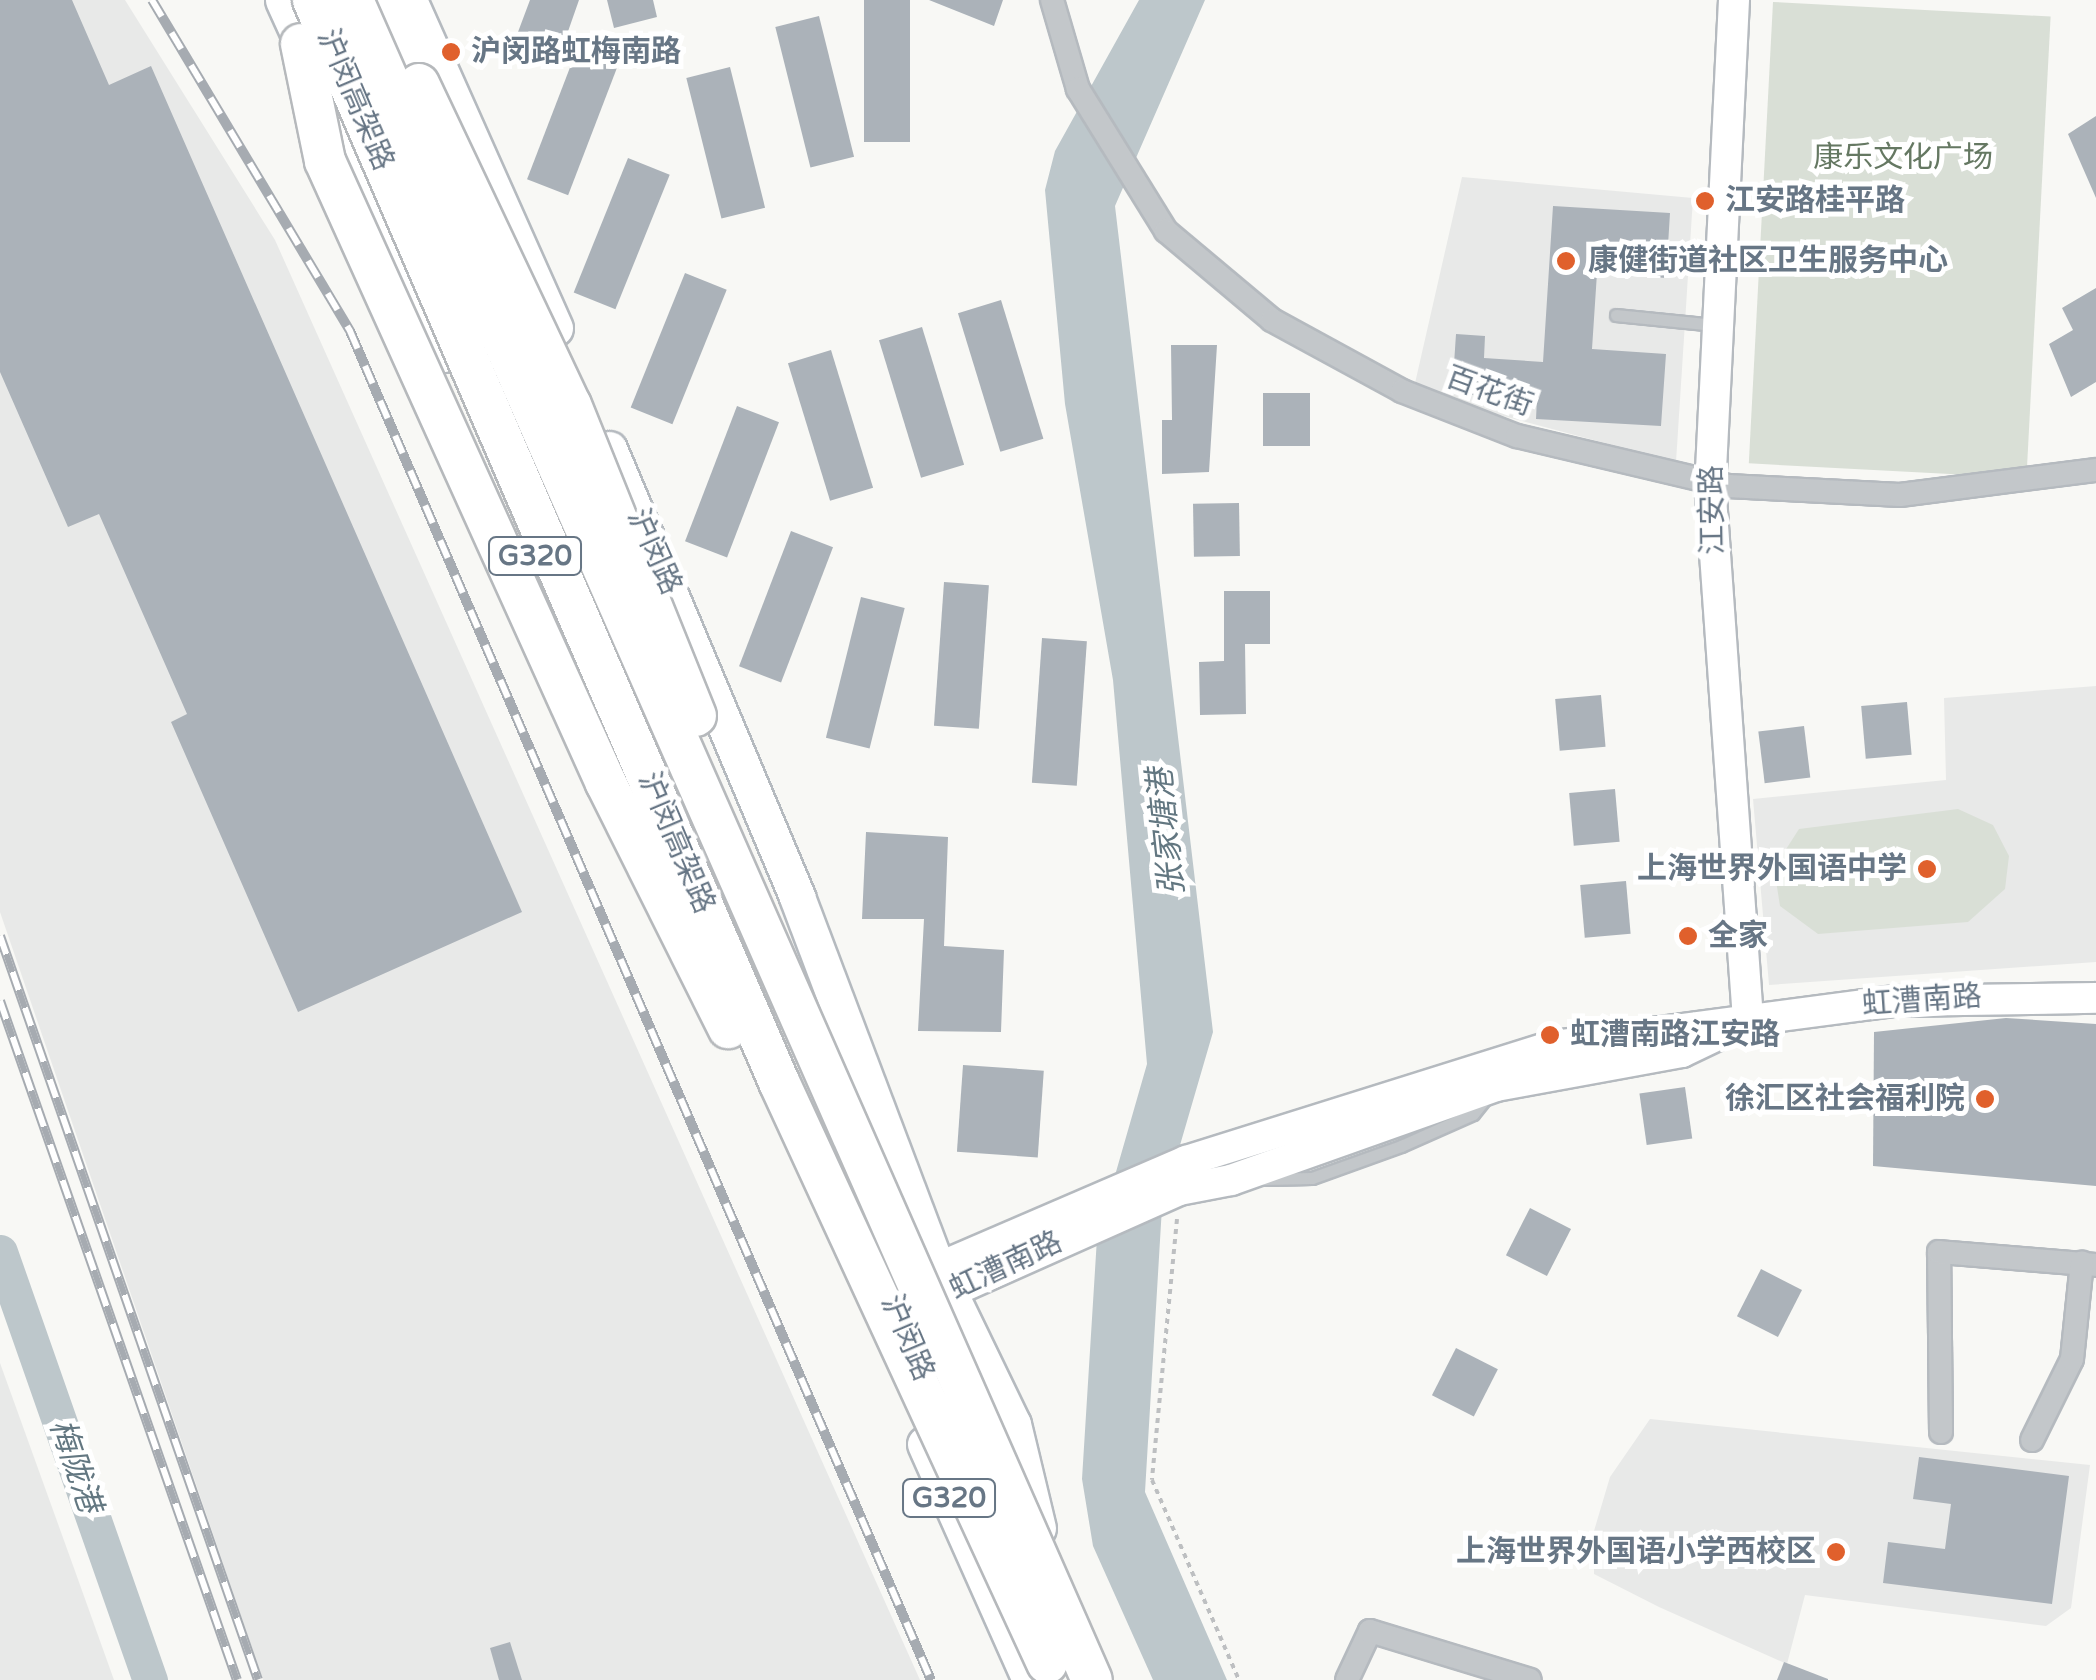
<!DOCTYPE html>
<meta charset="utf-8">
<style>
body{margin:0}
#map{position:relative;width:2096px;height:1680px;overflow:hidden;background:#f8f8f5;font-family:"Varela Round","Noto Sans SC",sans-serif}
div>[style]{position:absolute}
.built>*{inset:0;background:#e8e9e8}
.green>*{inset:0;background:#d9dfd6;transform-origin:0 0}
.water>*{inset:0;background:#bdc7cb}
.river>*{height:35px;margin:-17.5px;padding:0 17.5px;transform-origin:17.5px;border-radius:17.5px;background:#bdc7cb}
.building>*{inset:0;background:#abb2b9;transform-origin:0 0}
.path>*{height:4px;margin-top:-2px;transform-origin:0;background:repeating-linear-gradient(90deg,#bdbfc1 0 5px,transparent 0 10px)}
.roads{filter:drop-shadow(2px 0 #b5babf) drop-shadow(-2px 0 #b5babf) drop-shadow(0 2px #b5babf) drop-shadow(0 -2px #b5babf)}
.lane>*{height:11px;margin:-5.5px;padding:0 5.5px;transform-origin:5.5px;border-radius:5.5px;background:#c3c7ca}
.street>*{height:22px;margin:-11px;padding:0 11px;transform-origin:11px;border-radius:11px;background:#c3c7ca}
.secondary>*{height:30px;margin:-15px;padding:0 15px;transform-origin:15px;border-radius:15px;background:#fff}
.primary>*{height:35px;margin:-17.5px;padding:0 17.5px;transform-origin:17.5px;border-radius:17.5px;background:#fff}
.highway>*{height:40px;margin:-20px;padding:0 20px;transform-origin:20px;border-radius:20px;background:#fff}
.rail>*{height:10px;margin-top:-5px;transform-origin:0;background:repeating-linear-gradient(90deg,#fff 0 19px,#a6abb1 0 38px);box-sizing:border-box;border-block:2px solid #a6abb1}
.bridges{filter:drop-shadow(2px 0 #b6b9bc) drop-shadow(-2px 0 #b6b9bc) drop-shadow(0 2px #b6b9bc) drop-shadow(0 -2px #b6b9bc)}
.highway-bridge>*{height:40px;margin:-20px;padding:0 20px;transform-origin:20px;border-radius:20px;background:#fff}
.dots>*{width:28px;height:28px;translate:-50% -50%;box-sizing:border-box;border:5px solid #fff;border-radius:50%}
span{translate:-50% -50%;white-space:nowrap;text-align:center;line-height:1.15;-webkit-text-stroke:10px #fff;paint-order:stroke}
.shield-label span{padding:2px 8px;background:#fff;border:2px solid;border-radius:8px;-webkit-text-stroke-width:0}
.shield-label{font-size:28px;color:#677685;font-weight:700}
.poi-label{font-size:30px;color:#677685;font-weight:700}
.left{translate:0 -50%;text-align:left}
.right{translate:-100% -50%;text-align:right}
.street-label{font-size:30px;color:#677685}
.park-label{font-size:30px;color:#657862}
.water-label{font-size:32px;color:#637781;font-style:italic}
</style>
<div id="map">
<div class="built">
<i style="clip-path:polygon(0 0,125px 0,275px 240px,920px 1680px,263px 1680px,0 912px)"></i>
<i style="clip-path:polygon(1462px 177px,1693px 198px,1676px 462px,1413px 392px)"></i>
<i style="clip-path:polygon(2096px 686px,2096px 962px,1769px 985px,1753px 799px,1946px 780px,1944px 698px)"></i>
<i style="clip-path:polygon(0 1363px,75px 1571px,114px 1680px,0 1680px)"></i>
<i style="clip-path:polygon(1650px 1419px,2090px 1465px,2071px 1608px,2046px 1626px,1805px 1595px,1787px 1664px,1659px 1607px,1594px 1574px,1594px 1531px,1610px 1477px)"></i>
</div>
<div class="green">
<i style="left:1773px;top:2px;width:278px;height:462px;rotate:3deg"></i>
<i style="clip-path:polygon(1958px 809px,1993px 825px,2009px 856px,2005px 889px,1968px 922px,1818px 934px,1780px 906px,1774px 868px,1799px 829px)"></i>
</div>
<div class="water">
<i style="clip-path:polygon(1139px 0,1205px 0,1115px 206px,1213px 1032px,1162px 1207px,1145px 1492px,1227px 1680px,1153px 1680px,1093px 1546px,1082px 1479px,1097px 1238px,1147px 1064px,1113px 680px,1065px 404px,1045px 190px,1055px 151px)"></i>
</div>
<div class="river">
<i style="left:0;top:1252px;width:454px;rotate:70.7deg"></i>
</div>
<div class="building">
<i style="clip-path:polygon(0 0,72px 0,109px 85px,151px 66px,522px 912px,298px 1012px,171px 722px,187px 714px,99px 514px,68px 527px,0 372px)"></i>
<i style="clip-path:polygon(530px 0,579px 0,565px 40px,518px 32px)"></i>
<i style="clip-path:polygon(607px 0,653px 0,657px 17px,614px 28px)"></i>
<i style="left:864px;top:0;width:46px;height:142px"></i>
<i style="clip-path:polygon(929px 0,1003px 0,994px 26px)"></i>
<i style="left:819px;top:16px;width:145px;height:45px;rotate:76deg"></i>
<i style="left:579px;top:44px;width:44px;height:145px;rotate:21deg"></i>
<i style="left:730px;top:67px;width:145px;height:45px;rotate:76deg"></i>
<i style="clip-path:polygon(2096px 116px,2096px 198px,2068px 134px)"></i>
<i style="left:628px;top:158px;width:45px;height:145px;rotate:22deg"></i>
<i style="clip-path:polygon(1553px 206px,1670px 213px,1666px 278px,1597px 273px,1592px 349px,1666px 354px,1661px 426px,1536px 419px,1537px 398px,1452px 394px,1456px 334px,1485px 336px,1484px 358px,1543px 362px)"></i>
<i style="left:685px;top:273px;width:45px;height:145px;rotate:22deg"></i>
<i style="clip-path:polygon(2096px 288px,2096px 382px,2071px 397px,2049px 344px,2073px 330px,2062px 308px)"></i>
<i style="left:1001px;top:300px;width:145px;height:45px;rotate:73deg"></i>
<i style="left:922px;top:327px;width:144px;height:45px;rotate:73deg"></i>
<i style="clip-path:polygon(1171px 345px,1217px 345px,1209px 472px,1162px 474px,1162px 420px,1172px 420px)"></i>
<i style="left:831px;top:350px;width:144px;height:45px;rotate:73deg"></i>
<i style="left:1310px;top:393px;width:53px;height:47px;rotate:90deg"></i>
<i style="left:737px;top:406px;width:45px;height:145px;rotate:21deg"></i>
<i style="left:1239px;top:503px;width:53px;height:46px;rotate:89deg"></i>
<i style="left:791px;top:531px;width:45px;height:145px;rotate:21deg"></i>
<i style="left:944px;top:582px;width:45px;height:144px;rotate:4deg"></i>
<i style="clip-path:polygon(1224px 591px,1270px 591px,1270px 644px,1245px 644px,1246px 714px,1200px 715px,1199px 662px,1224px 661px)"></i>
<i style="left:861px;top:597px;width:45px;height:145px;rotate:14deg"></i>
<i style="left:1042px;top:638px;width:45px;height:145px;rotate:4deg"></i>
<i style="left:1601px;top:695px;width:52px;height:46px;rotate:85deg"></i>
<i style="left:1907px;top:702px;width:53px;height:46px;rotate:85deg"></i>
<i style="left:1804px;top:726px;width:52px;height:46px;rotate:83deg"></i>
<i style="left:1615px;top:789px;width:53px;height:46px;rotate:85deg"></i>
<i style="clip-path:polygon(866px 832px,948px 837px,944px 946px,1004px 950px,1001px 1032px,918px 1031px,924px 919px,862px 919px)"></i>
<i style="left:1626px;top:881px;width:53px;height:46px;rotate:85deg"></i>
<i style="clip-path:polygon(2006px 1018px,2096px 1024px,2096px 1186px,1873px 1166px,1874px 1032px)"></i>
<i style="left:963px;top:1065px;width:81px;height:87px;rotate:4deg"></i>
<i style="left:1685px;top:1087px;width:52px;height:46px;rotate:82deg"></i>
<i style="left:1530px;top:1208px;width:46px;height:53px;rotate:27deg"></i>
<i style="left:1761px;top:1269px;width:46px;height:53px;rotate:27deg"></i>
<i style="left:1456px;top:1348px;width:47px;height:53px;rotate:27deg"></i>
<i style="clip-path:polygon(1919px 1457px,2069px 1476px,2052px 1604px,1883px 1583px,1888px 1542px,1945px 1549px,1951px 1504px,1913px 1499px)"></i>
<i style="clip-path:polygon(510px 1642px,522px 1680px,499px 1680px,490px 1648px)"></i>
<i style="clip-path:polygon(1784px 1662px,1828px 1679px,1828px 1680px,1777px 1680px)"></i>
</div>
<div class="path">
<i style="left:1177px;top:1219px;width:262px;rotate:95.5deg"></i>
<i style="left:1152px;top:1480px;width:218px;rotate:66.5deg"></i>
</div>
<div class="roads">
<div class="lane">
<i style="left:1616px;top:315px;width:99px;rotate:5.8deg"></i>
<i style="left:1265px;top:1179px;width:47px;rotate:-1.2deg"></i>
<i style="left:1312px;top:1178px;width:95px;rotate:-19.8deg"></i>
<i style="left:1401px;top:1146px;width:79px;rotate:-24deg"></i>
<i style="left:1473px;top:1114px;width:22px;rotate:-51deg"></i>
</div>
<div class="street">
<i style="left:1052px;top:0;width:93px;rotate:73.7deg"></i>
<i style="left:1078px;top:89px;width:167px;rotate:58.2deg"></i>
<i style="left:1166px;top:231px;width:138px;rotate:40deg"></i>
<i style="left:1272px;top:320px;width:148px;rotate:28.6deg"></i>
<i style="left:1402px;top:391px;width:123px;rotate:21.4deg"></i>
<i style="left:1517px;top:436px;width:217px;rotate:13.3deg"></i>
<i style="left:1728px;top:486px;width:172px;rotate:3deg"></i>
<i style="left:1900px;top:495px;width:198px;rotate:-7.3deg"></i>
<i style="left:1941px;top:1432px;width:180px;rotate:-90.6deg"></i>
<i style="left:1939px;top:1252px;width:158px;rotate:4.7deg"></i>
<i style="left:2032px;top:1440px;width:90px;rotate:-63.7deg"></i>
<i style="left:2072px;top:1359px;width:97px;rotate:-84.1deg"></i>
<i style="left:1347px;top:1680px;width:54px;rotate:-64.9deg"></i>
<i style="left:1370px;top:1631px;width:167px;rotate:17deg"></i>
</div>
<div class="secondary">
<i style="left:1734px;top:0;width:484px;rotate:92.8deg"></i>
<i style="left:1710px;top:483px;width:538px;rotate:85.95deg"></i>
<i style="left:919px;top:1276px;width:291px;rotate:-23.3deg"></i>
<i style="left:1186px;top:1161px;width:385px;rotate:-17.4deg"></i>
<i style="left:1553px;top:1046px;width:347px;rotate:-7.5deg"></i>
<i style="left:1897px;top:1001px;width:199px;rotate:-0.9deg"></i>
<i style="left:928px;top:1302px;width:275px;rotate:-24deg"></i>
<i style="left:1179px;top:1190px;width:53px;rotate:-10.9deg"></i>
<i style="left:1231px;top:1180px;width:281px;rotate:-19.5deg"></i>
<i style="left:1496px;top:1086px;width:189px;rotate:-10.4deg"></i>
<i style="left:1682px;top:1052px;width:51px;rotate:-25.6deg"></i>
</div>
<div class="primary">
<i style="left:283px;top:0;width:389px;rotate:65.5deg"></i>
<i style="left:409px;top:0;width:359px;rotate:66deg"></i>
<i style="left:609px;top:449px;width:486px;rotate:67.2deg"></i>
<i style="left:797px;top:897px;width:393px;rotate:69.3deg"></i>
<i style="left:936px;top:1265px;width:177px;rotate:64.2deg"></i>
<i style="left:1013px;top:1424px;width:107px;rotate:76.5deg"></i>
<i style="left:925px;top:1444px;width:258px;rotate:66deg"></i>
</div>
<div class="highway">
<i style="left:380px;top:0;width:93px;rotate:65.1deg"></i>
</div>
</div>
<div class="rail">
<i style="left:152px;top:0;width:386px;rotate:59.1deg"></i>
<i style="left:350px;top:331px;width:1469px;rotate:66.7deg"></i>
<i style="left:0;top:936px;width:787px;rotate:70.87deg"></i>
<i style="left:0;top:1001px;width:719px;rotate:70.76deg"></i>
</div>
<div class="bridges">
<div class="highway-bridge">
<i style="left:313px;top:0;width:1178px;rotate:66.7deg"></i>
<i style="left:779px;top:1082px;width:640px;rotate:65.24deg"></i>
<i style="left:353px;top:0;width:1835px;rotate:66.26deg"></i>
<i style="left:301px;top:44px;width:119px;rotate:78.4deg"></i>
<i style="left:325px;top:161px;width:683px;rotate:65.69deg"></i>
<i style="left:606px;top:783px;width:274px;rotate:63.5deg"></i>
<i style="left:419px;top:84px;width:355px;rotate:64.7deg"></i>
<i style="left:571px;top:405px;width:335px;rotate:68.1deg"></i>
</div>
</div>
<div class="dots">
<i style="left:451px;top:52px;background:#e0602c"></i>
<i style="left:1705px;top:201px;background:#e0602c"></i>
<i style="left:1566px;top:261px;background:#e0602c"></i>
<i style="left:1927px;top:869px;background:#e0602c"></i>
<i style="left:1688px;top:936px;background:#e0602c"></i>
<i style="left:1550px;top:1035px;background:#e0602c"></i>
<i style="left:1985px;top:1099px;background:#e0602c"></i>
<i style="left:1836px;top:1552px;background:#e0602c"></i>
</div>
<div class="shield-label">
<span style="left:535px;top:556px">G320</span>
<span style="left:949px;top:1498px">G320</span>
</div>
<div class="poi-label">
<span class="left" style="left:471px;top:52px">沪闵路虹梅南路</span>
<span class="left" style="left:1725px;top:201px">江安路桂平路</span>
<span class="left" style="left:1588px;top:261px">康健街道社区卫生服务中心</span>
<span class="right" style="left:1907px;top:869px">上海世界外国语中学</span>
<span class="left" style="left:1708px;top:936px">全家</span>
<span class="left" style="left:1570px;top:1035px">虹漕南路江安路</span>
<span class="right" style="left:1965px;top:1099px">徐汇区社会福利院</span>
<span class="right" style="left:1816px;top:1552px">上海世界外国语小学西校区</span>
</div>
<div class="street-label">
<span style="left:355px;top:100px;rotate:67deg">沪闵高架路</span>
<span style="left:1489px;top:392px;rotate:20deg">百花街</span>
<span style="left:1713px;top:510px;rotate:-91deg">江安路</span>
<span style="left:654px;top:552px;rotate:66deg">沪闵路</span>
<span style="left:676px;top:843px;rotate:67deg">沪闵高架路</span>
<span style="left:1922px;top:1001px;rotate:-4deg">虹漕南路</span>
<span style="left:1006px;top:1266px;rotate:-25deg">虹漕南路</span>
<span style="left:907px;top:1338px;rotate:67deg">沪闵路</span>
</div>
<div class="park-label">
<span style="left:1903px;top:158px">康乐文化广场</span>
</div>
<div class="water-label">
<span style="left:1167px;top:832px;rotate:-96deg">张家塘港</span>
<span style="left:75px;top:1466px;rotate:71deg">梅陇港</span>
</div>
</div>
